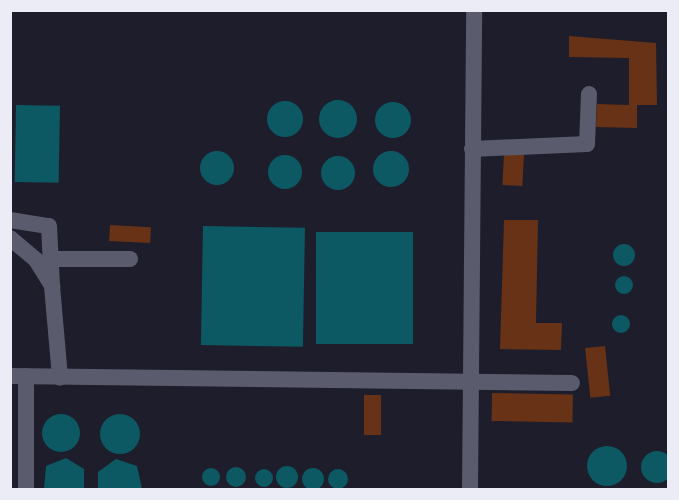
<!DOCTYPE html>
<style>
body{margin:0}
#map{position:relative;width:679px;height:500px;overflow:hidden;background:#1d1d2c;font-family:"DejaVu Sans",sans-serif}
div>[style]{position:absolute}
.water>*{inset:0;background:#0c5963;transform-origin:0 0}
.round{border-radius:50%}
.building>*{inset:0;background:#673215;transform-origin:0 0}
.minor>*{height:16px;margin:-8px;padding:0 8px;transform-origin:8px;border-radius:8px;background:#5a5b6c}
span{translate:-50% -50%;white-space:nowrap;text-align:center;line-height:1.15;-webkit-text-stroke:4.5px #08080f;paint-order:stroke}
.frame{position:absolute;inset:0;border:12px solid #ebecf6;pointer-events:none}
</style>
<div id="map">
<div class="water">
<i class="round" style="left:319px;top:100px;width:38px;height:38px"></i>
<i class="round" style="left:267px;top:101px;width:36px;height:36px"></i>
<i class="round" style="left:375px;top:102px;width:36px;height:36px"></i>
<i style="left:16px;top:105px;width:44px;height:77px;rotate:1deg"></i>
<i class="round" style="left:200px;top:151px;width:34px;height:34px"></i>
<i class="round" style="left:373px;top:151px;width:36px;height:36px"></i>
<i class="round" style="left:268px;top:155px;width:34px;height:34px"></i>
<i class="round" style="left:321px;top:156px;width:34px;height:34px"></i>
<i style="left:203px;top:226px;width:102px;height:119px;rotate:1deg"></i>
<i style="left:316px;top:232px;width:97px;height:112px"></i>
<i class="round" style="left:613px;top:244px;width:22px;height:22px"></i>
<i class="round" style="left:615px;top:276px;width:18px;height:18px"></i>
<i class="round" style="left:612px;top:315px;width:18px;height:18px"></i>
<i class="round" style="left:100px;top:414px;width:40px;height:40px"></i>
<i class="round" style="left:42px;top:414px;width:38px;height:38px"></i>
<i class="round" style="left:587px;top:446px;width:40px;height:40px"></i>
<i class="round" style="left:641px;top:451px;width:32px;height:32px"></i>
<i style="clip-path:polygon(66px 458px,84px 469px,84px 489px,44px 489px,46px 466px)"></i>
<i style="clip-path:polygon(116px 459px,137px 466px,142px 489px,98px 489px,98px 472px)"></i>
<i class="round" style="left:276px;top:466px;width:22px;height:22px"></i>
<i class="round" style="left:226px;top:467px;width:20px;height:20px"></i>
<i class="round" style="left:302px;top:468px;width:22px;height:22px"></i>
<i class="round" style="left:202px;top:468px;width:18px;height:18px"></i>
<i class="round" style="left:328px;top:469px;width:20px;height:20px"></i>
<i class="round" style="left:255px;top:469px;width:18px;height:18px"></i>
</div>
<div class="building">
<i style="clip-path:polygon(569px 36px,656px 43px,657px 105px,637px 105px,637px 128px,596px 127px,597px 104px,629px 105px,629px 58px,569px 57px)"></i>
<i style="left:504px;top:154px;width:20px;height:31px;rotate:3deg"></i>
<i style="clip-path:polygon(504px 220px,538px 220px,536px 323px,562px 323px,561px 350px,500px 349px)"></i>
<i style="left:110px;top:225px;width:41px;height:16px;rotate:3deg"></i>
<i style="left:605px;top:346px;width:50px;height:20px;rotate:84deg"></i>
<i style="left:492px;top:393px;width:81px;height:28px;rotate:1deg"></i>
<i style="left:364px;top:395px;width:17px;height:40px"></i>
</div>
<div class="minor">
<i style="left:472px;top:149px;width:115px;rotate:-2.5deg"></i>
<i style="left:587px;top:144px;width:50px;rotate:-87.7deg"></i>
<i style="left:10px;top:220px;width:39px;rotate:9deg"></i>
<i style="left:49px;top:226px;width:59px;rotate:87.1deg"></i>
<i style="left:10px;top:238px;width:34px;rotate:40deg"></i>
<i style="left:36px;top:260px;width:31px;rotate:58deg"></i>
<i style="left:52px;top:286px;width:92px;rotate:85deg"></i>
<i style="left:51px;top:259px;width:79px"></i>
<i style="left:10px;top:376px;width:562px;rotate:0.71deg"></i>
<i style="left:26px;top:490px;width:114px;rotate:-90deg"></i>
<i style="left:470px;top:490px;width:480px;rotate:-89.5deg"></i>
</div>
<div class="frame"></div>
</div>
